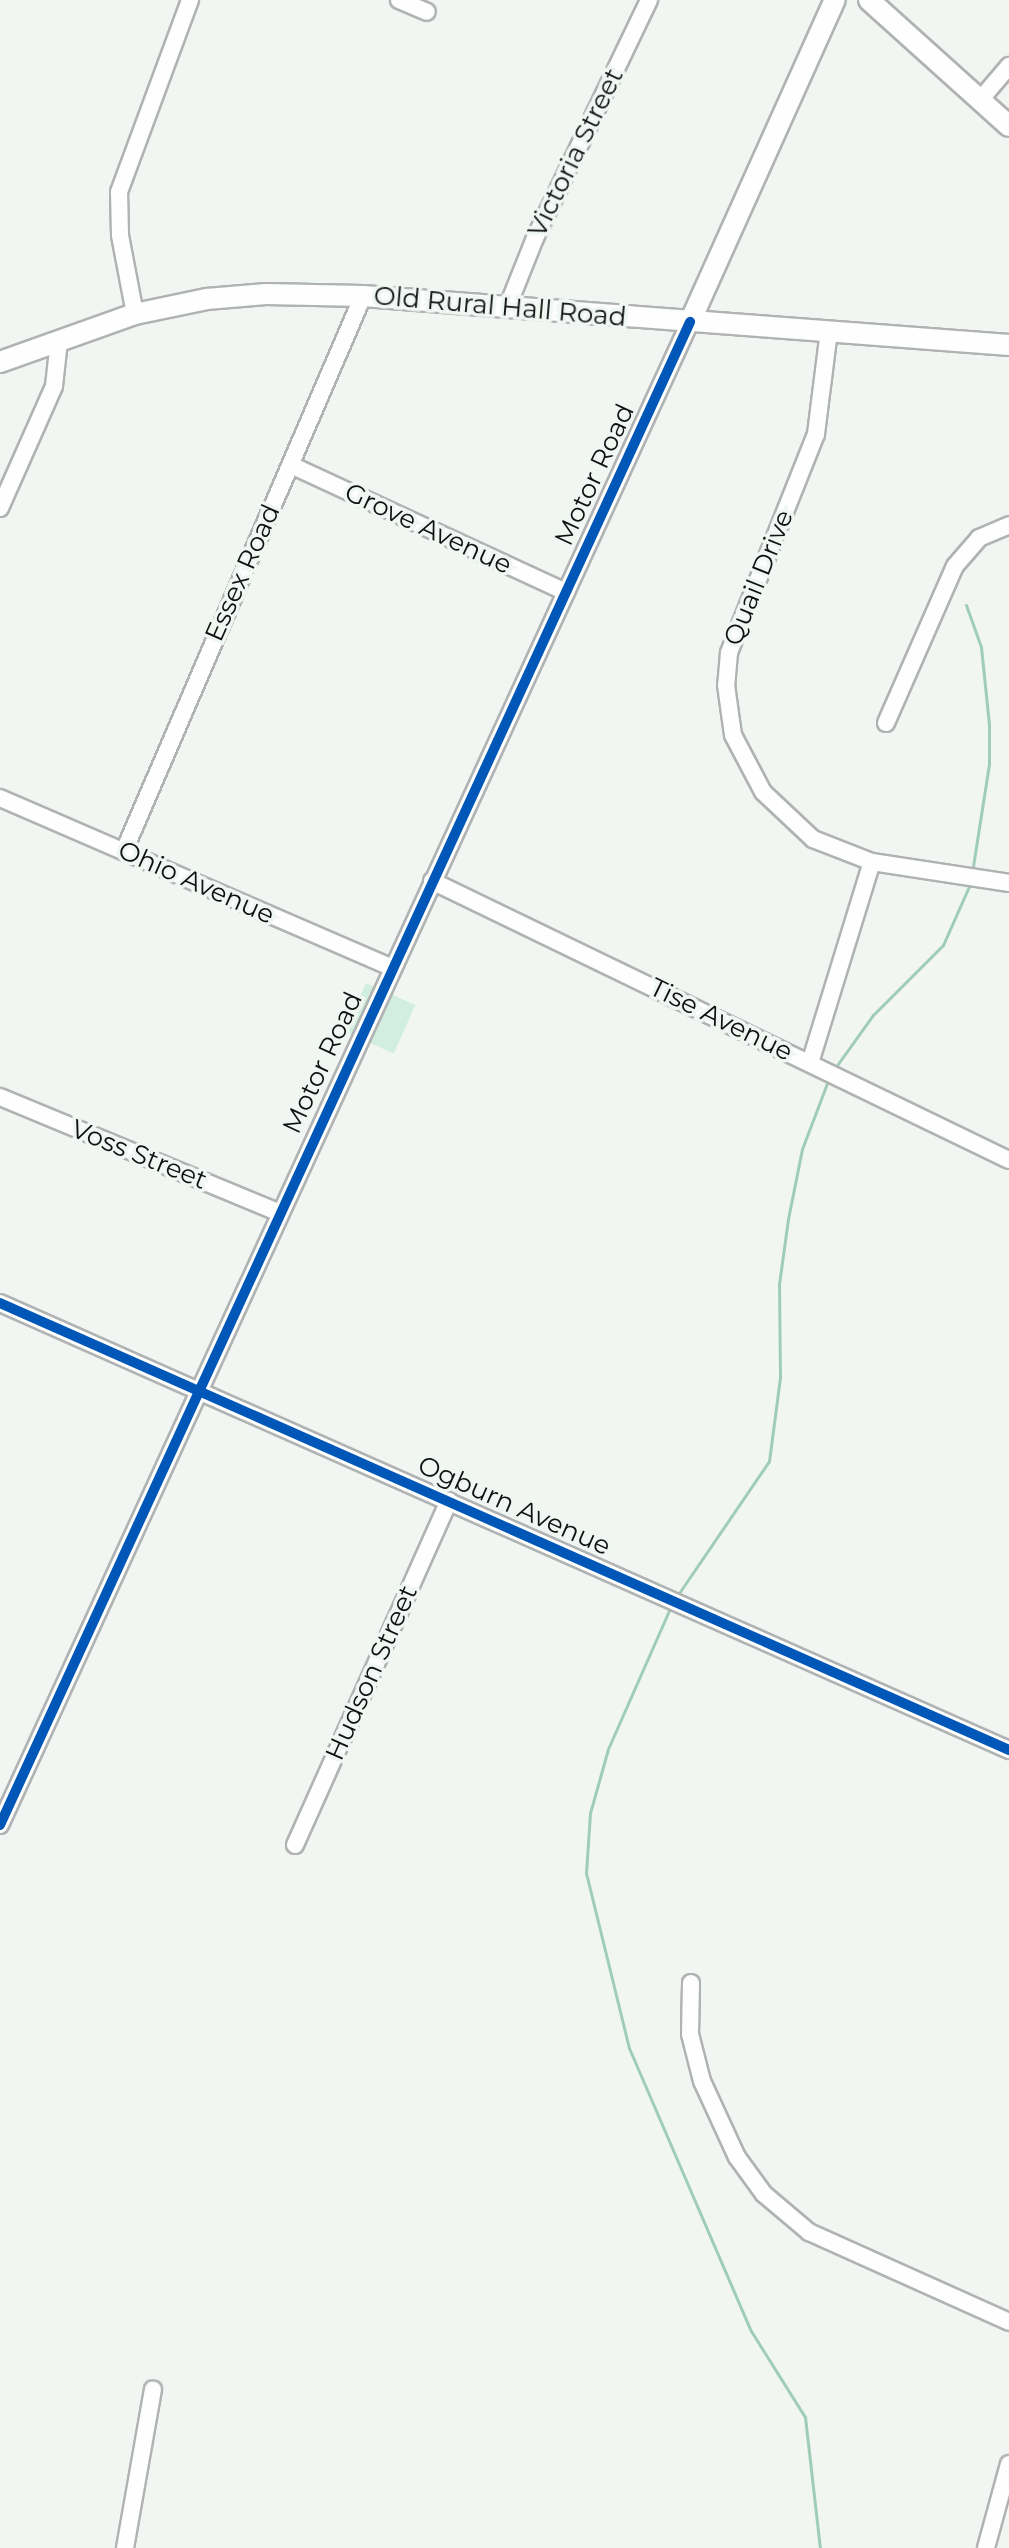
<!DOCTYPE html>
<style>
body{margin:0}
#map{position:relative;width:1009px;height:2548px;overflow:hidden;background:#f1f6f3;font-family:Montserrat,sans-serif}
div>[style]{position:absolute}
.green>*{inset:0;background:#d2eee0;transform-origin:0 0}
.stream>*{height:3px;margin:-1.5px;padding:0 1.5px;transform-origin:1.5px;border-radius:1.5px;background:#a0cdb8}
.roads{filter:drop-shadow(2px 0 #b0b3b2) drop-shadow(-2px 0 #b0b3b2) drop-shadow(0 2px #b0b3b2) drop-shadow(0 -2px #b0b3b2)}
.minor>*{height:16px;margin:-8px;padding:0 8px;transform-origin:8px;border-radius:8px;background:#fdfefd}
.major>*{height:20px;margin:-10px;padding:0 10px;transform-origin:10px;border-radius:10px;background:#fdfefd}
.cycleway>*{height:10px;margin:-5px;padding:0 5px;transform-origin:5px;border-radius:5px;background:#0057b8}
span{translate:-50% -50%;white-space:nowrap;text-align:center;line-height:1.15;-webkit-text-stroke:7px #f0f7f3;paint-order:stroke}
.street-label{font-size:26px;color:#0f1110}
</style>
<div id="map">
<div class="green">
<i style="left:366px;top:983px;width:54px;height:53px;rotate:24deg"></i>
</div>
<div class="stream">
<i style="left:966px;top:605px;width:45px;rotate:70.3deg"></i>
<i style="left:981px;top:647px;width:78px;rotate:84.1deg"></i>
<i style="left:989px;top:725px;width:39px;rotate:90deg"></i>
<i style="left:989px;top:764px;width:110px;rotate:98.9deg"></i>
<i style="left:835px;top:1068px;width:65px;rotate:-54.4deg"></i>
<i style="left:873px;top:1015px;width:99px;rotate:-45deg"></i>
<i style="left:943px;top:945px;width:67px;rotate:-66.1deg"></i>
<i style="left:677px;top:1596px;width:163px;rotate:-55.7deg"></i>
<i style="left:769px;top:1461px;width:85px;rotate:-82.5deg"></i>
<i style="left:780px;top:1377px;width:93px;rotate:-90.6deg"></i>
<i style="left:779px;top:1284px;width:66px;rotate:-82.1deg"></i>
<i style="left:788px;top:1219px;width:71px;rotate:-78.7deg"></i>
<i style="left:802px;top:1149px;width:76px;rotate:-69.2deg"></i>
<i style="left:671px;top:1606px;width:156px;rotate:113.8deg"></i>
<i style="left:608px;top:1749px;width:66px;rotate:105.7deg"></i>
<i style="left:590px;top:1813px;width:60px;rotate:93.8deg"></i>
<i style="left:586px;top:1873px;width:180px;rotate:76.2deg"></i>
<i style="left:629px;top:2048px;width:308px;rotate:66.7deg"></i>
<i style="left:751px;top:2331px;width:102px;rotate:57.9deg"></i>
<i style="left:805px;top:2417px;width:132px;rotate:83.5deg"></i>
</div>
<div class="roads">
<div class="minor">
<i style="left:399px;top:0;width:30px;rotate:23deg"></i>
<i style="left:980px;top:100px;width:45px;rotate:-49.5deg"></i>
<i style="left:507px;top:308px;width:75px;rotate:-68.2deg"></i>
<i style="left:535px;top:238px;width:264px;rotate:-64.4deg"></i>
<i style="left:135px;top:314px;width:80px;rotate:-100.8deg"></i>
<i style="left:120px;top:235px;width:43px;rotate:-91.3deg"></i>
<i style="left:119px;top:192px;width:205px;rotate:-69.7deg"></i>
<i style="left:829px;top:331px;width:104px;rotate:97.2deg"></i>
<i style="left:816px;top:434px;width:236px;rotate:111.7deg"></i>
<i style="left:729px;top:653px;width:32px;rotate:95deg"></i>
<i style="left:726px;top:685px;width:50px;rotate:82deg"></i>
<i style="left:733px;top:735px;width:64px;rotate:62.2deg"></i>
<i style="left:763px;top:792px;width:69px;rotate:43.2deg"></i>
<i style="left:813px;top:839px;width:63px;rotate:21.3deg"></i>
<i style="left:872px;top:862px;width:139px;rotate:8.7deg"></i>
<i style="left:291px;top:465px;width:303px;rotate:24.8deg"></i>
<i style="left:0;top:508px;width:133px;rotate:-66.1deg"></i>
<i style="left:54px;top:386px;width:45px;rotate:-83.7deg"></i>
<i style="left:886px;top:723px;width:171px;rotate:-66.3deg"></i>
<i style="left:955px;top:566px;width:37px;rotate:-49deg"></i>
<i style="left:979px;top:538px;width:33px;rotate:-23deg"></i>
<i style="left:0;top:798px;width:427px;rotate:23.4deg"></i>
<i style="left:124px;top:851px;width:604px;rotate:-66.7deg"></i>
<i style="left:432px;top:881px;width:641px;rotate:25.81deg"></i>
<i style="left:810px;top:1063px;width:210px;rotate:-72.9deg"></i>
<i style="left:0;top:1097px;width:301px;rotate:22.5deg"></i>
<i style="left:0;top:1303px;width:1104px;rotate:23.89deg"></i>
<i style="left:0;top:1825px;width:1654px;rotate:-65.34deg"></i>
<i style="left:295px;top:1845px;width:377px;rotate:-65.9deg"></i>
<i style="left:691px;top:1983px;width:51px;rotate:91.1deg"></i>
<i style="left:690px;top:2034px;width:49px;rotate:75.7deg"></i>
<i style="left:702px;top:2081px;width:84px;rotate:65.3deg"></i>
<i style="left:737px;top:2157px;width:46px;rotate:53.9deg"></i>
<i style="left:764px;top:2194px;width:59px;rotate:40.2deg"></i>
<i style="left:809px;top:2232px;width:219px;rotate:24.2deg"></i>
<i style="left:125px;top:2548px;width:161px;rotate:-80deg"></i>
<i style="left:986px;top:2548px;width:87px;rotate:-74.7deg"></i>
</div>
<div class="major">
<i style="left:869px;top:0;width:188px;rotate:42deg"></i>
<i style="left:690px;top:322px;width:353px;rotate:-65.8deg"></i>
<i style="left:0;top:362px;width:143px;rotate:-19.6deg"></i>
<i style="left:135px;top:314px;width:74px;rotate:-11.8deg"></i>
<i style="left:207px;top:299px;width:59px;rotate:-4.8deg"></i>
<i style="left:266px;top:294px;width:97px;rotate:1.2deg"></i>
<i style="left:363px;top:296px;width:648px;rotate:4.34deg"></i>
</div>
</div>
<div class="cycleway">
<i style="left:0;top:1303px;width:1104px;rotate:23.89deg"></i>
<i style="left:0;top:1825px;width:1654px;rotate:-65.34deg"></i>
</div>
<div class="street-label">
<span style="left:576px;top:153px;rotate:-64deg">Victoria Street</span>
<span style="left:500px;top:307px;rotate:5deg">Old Rural Hall Road</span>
<span style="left:595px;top:475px;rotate:-65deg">Motor Road</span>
<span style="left:428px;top:529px;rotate:25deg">Grove Avenue</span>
<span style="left:243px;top:573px;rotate:-66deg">Essex Road</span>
<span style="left:759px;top:578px;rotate:-68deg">Quail Drive</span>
<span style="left:196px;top:883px;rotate:24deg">Ohio Avenue</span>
<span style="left:721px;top:1020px;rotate:26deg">Tise Avenue</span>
<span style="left:323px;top:1063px;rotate:-65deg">Motor Road</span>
<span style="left:139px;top:1155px;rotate:22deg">Voss Street</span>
<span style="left:514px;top:1506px;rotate:24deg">Ogburn Avenue</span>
<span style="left:372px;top:1673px;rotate:-66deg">Hudson Street</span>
</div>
</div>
